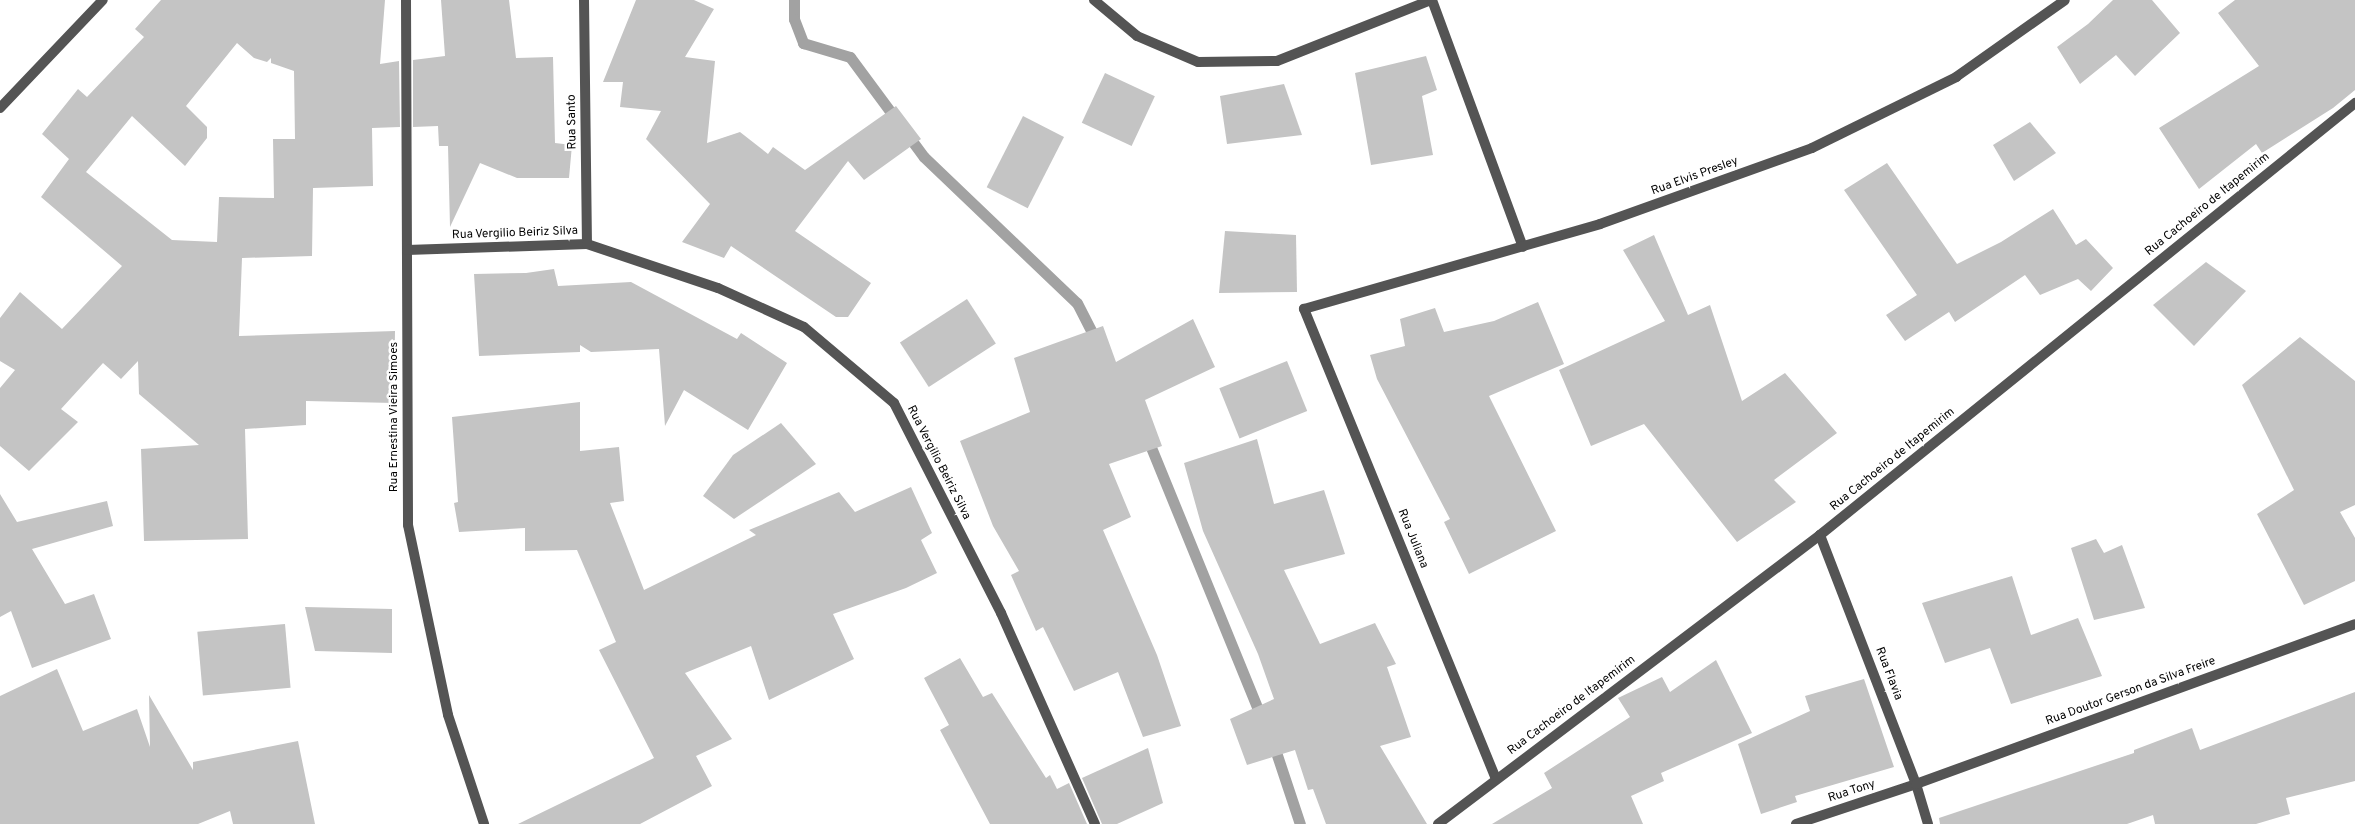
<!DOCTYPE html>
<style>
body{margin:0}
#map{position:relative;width:2355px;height:824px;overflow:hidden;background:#fff;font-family:Overpass,sans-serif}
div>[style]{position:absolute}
.stream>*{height:11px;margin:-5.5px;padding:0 5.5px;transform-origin:5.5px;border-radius:5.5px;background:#a2a2a2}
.building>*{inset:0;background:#c4c4c4;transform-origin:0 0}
.minor>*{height:10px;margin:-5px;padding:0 5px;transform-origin:5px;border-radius:5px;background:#545454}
.tertiary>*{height:10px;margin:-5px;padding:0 5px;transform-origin:5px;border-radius:5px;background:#545454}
span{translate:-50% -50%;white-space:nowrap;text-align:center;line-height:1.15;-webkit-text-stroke:5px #fff;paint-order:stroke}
.street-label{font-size:12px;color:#000}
</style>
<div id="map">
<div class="stream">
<i style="left:794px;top:0;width:19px;rotate:90deg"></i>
<i style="left:794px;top:19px;width:26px;rotate:69deg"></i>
<i style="left:803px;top:43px;width:49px;rotate:16.6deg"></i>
<i style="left:850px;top:57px;width:124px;rotate:53.5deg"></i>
<i style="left:924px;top:157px;width:211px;rotate:43.7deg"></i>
<i style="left:1077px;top:303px;width:44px;rotate:62.9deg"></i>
<i style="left:1146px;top:435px;width:307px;rotate:67.8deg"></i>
<i style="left:1273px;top:743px;width:85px;rotate:71.6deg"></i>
</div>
<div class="building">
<i style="clip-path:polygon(evenodd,161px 0,385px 0,380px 64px,399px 61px,400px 127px,372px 128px,373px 186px,313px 188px,312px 256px,242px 258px,239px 336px,395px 331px,394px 403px,306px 401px,306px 425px,245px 429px,248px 539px,144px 541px,141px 449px,199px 445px,139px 394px,138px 361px,121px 379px,103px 363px,61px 409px,78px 422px,29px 471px,0 446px,0 388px,15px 370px,0 361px,0 318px,20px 292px,62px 329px,122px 266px,41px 197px,69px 159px,42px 134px,78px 89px,87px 97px,144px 37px,135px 29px,161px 0,237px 43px,254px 58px,267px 62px,271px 58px,271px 63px,294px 71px,295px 139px,273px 139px,274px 198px,219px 197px,217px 242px,172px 240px,86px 172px,132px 116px,185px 166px,207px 138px,207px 127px,186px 106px,237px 43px)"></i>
<i style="clip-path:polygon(441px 0,509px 0,516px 58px,553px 57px,555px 143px,572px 145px,569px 178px,517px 178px,480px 163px,450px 227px,448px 146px,439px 146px,438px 126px,413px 127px,413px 60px,445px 56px)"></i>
<i style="clip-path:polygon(636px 0,694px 0,714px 9px,685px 57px,715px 61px,707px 143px,740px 132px,768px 154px,773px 147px,805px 170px,896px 106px,921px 139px,864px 180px,848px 161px,795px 231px,871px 283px,848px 317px,836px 317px,731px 246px,724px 258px,682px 242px,710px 204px,646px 139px,661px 111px,620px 107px,623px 82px,603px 82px)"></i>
<i style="clip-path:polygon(2113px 0,2152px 0,2180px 33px,2135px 76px,2116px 55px,2080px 84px,2057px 47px,2088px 24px)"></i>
<i style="clip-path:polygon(2235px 0,2355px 0,2355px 90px,2333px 108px,2262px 153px,2256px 144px,2199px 189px,2159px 128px,2259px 66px,2218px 13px)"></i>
<i style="clip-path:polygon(1426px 56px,1437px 90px,1422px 96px,1433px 155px,1371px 165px,1355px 73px)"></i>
<i style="left:1105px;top:73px;width:55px;height:55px;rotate:25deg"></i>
<i style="clip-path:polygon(1284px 84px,1302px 135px,1227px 144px,1220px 96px)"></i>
<i style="left:1023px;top:116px;width:46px;height:80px;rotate:27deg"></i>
<i style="clip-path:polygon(2030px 122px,2056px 153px,2014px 181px,1993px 145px)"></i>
<i style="clip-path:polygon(1887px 163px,1957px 264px,2001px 242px,2053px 209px,2076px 245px,2086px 239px,2113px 268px,2091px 291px,2078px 279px,2040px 295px,2025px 275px,1955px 322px,1949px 312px,1905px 341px,1886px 315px,1917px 295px,1844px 190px)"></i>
<i style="clip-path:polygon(1225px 231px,1296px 235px,1297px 292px,1219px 293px)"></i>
<i style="clip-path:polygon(1654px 235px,1688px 315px,1710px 305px,1742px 401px,1785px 373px,1837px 433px,1774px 480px,1796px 502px,1737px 542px,1644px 424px,1591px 446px,1559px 370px,1665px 321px,1623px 250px)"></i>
<i style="clip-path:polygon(2206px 262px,2246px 291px,2194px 346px,2153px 305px)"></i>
<i style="clip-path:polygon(554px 269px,558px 286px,631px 282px,737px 339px,741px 333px,787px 363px,748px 430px,684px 390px,665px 426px,659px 349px,591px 352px,580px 345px,580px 352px,479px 356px,474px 274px,526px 273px)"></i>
<i style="left:967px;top:299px;width:53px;height:80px;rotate:57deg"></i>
<i style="clip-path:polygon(1538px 302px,1564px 364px,1489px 396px,1556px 531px,1469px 574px,1444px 522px,1450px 519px,1377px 379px,1370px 355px,1405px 346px,1400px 319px,1435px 308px,1444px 332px,1494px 321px)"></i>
<i style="clip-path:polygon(1193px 319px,1215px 367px,1145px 400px,1162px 446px,1109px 464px,1131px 517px,1103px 530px,1157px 655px,1181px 726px,1143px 737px,1118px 672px,1074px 691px,1043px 627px,1036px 631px,1011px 575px,1019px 571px,993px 526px,960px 441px,1030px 412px,1014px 358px,1103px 326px,1116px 362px)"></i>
<i style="clip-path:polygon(2300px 337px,2355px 381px,2355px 505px,2340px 512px,2355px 538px,2355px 581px,2304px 605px,2257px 514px,2294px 490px,2242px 385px)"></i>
<i style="left:1287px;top:361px;width:54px;height:73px;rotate:68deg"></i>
<i style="clip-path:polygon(580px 402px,580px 451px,619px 447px,624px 501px,610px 503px,644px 590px,756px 535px,749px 530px,839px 492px,855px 512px,911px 487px,932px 533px,921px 540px,937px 573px,906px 588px,833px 614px,854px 659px,769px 700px,751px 646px,685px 673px,732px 739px,696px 756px,712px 786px,640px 824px,518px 824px,654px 758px,599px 650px,616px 642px,577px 550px,525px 551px,525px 528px,459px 532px,454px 503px,458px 502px,452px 417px)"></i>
<i style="clip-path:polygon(781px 423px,816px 464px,734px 519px,703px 496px,733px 455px)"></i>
<i style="clip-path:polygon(1257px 439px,1274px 504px,1324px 490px,1345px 554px,1284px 570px,1320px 644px,1375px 623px,1396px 664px,1387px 667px,1411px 737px,1380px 746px,1427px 824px,1326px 824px,1313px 789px,1308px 790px,1295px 750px,1247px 765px,1230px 719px,1274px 699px,1258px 654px,1203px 531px,1184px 463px)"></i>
<i style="clip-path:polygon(0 494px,17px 522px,107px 501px,113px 526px,32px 549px,65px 604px,94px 594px,111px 639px,32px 668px,11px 611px,0 617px)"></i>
<i style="clip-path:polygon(2096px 539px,2104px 553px,2122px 545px,2145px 608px,2094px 620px,2071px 548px)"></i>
<i style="clip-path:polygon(2012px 576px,2031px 635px,2078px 618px,2102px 676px,2011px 704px,1990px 648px,1945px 663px,1922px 603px)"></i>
<i style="clip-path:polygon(305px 607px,392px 609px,392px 653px,315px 651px)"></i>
<i style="left:285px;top:624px;width:64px;height:88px;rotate:85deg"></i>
<i style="clip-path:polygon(960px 658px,983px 697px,992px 693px,1046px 778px,1050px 775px,1057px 789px,1069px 783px,1087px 824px,990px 824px,940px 730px,949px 725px,924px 678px)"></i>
<i style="clip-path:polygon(1716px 660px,1752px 733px,1661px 773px,1664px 781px,1631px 796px,1643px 824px,1492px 824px,1552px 788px,1544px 773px,1630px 717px,1618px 698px,1662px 677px,1670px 692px)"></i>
<i style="clip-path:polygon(57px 669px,83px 731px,137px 709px,150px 747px,149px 695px,193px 770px,193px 762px,298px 741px,315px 824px,233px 824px,230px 811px,198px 824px,0 824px,0 696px)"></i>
<i style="clip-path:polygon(1864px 679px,1894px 767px,1795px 796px,1797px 802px,1761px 814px,1738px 744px,1810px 711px,1805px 696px)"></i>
<i style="clip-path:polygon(2355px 692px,2355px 781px,2286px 798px,2290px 814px,2256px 824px,2155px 824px,2153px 815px,2127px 824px,1940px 824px,1939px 818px,2134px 753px,2134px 750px,2192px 728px,2200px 750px)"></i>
<i style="clip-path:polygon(1148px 748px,1163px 803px,1117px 824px,1102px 824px,1082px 778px)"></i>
</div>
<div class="minor">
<i style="left:406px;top:0;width:525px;rotate:89.78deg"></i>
<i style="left:408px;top:525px;width:194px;rotate:78.1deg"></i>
<i style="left:448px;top:715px;width:115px;rotate:71.7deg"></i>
<i style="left:584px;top:0;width:244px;rotate:89.3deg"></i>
<i style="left:1094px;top:0;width:56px;rotate:39.9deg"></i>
<i style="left:1137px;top:36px;width:66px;rotate:23.1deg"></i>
<i style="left:1198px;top:62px;width:79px;rotate:-0.7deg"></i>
<i style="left:1277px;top:61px;width:166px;rotate:-21.6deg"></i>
<i style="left:1432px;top:0;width:263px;rotate:69.8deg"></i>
<i style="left:407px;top:250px;width:180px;rotate:-1.9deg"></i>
<i style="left:587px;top:244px;width:138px;rotate:18.6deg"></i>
<i style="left:718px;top:288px;width:94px;rotate:24.4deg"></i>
<i style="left:804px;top:327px;width:118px;rotate:40.2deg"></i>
<i style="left:894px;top:403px;width:236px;rotate:63deg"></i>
<i style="left:1001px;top:613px;width:231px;rotate:66deg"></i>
<i style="left:1496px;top:779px;width:508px;rotate:-112.22deg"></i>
<i style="left:1304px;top:309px;width:308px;rotate:-16deg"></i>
<i style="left:1600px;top:224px;width:225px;rotate:-19.7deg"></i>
<i style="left:1812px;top:148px;width:161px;rotate:-26.2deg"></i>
<i style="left:1956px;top:77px;width:133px;rotate:-35.2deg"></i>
<i style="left:1438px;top:824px;width:479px;rotate:-37.1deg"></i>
<i style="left:1820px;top:535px;width:688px;rotate:-38.92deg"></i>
<i style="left:1796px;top:824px;width:126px;rotate:-18.4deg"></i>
<i style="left:1916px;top:784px;width:267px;rotate:-111.1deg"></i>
</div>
<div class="tertiary">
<i style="left:0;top:108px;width:149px;rotate:-46.4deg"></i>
<i style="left:1928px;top:824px;width:42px;rotate:-106.7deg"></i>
<i style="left:1916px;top:784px;width:467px;rotate:-20deg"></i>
</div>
<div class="street-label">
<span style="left:573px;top:122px;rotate:-91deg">Rua Santo</span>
<span style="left:1695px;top:177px;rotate:-20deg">Rua Elvis Presley</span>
<span style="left:2208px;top:205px;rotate:-39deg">Rua Cachoeiro de Itapemirim</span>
<span style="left:515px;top:234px;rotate:-2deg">Rua Vergilio Beiriz Silva</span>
<span style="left:395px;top:417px;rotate:-90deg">Rua Ernestina Vieira Simoes</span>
<span style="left:1893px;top:460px;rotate:-39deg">Rua Cachoeiro de Itapemirim</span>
<span style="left:938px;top:463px;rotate:63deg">Rua Vergilio Beiriz Silva</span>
<span style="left:1412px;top:539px;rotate:68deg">Rua Juliana</span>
<span style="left:1888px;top:674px;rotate:69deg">Rua Flavia</span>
<span style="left:2131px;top:692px;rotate:-20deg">Rua Doutor Gerson da Silva Freire</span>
<span style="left:1572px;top:706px;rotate:-37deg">Rua Cachoeiro de Itapemirim</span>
<span style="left:1852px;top:792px;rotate:-18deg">Rua Tony</span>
</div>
</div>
